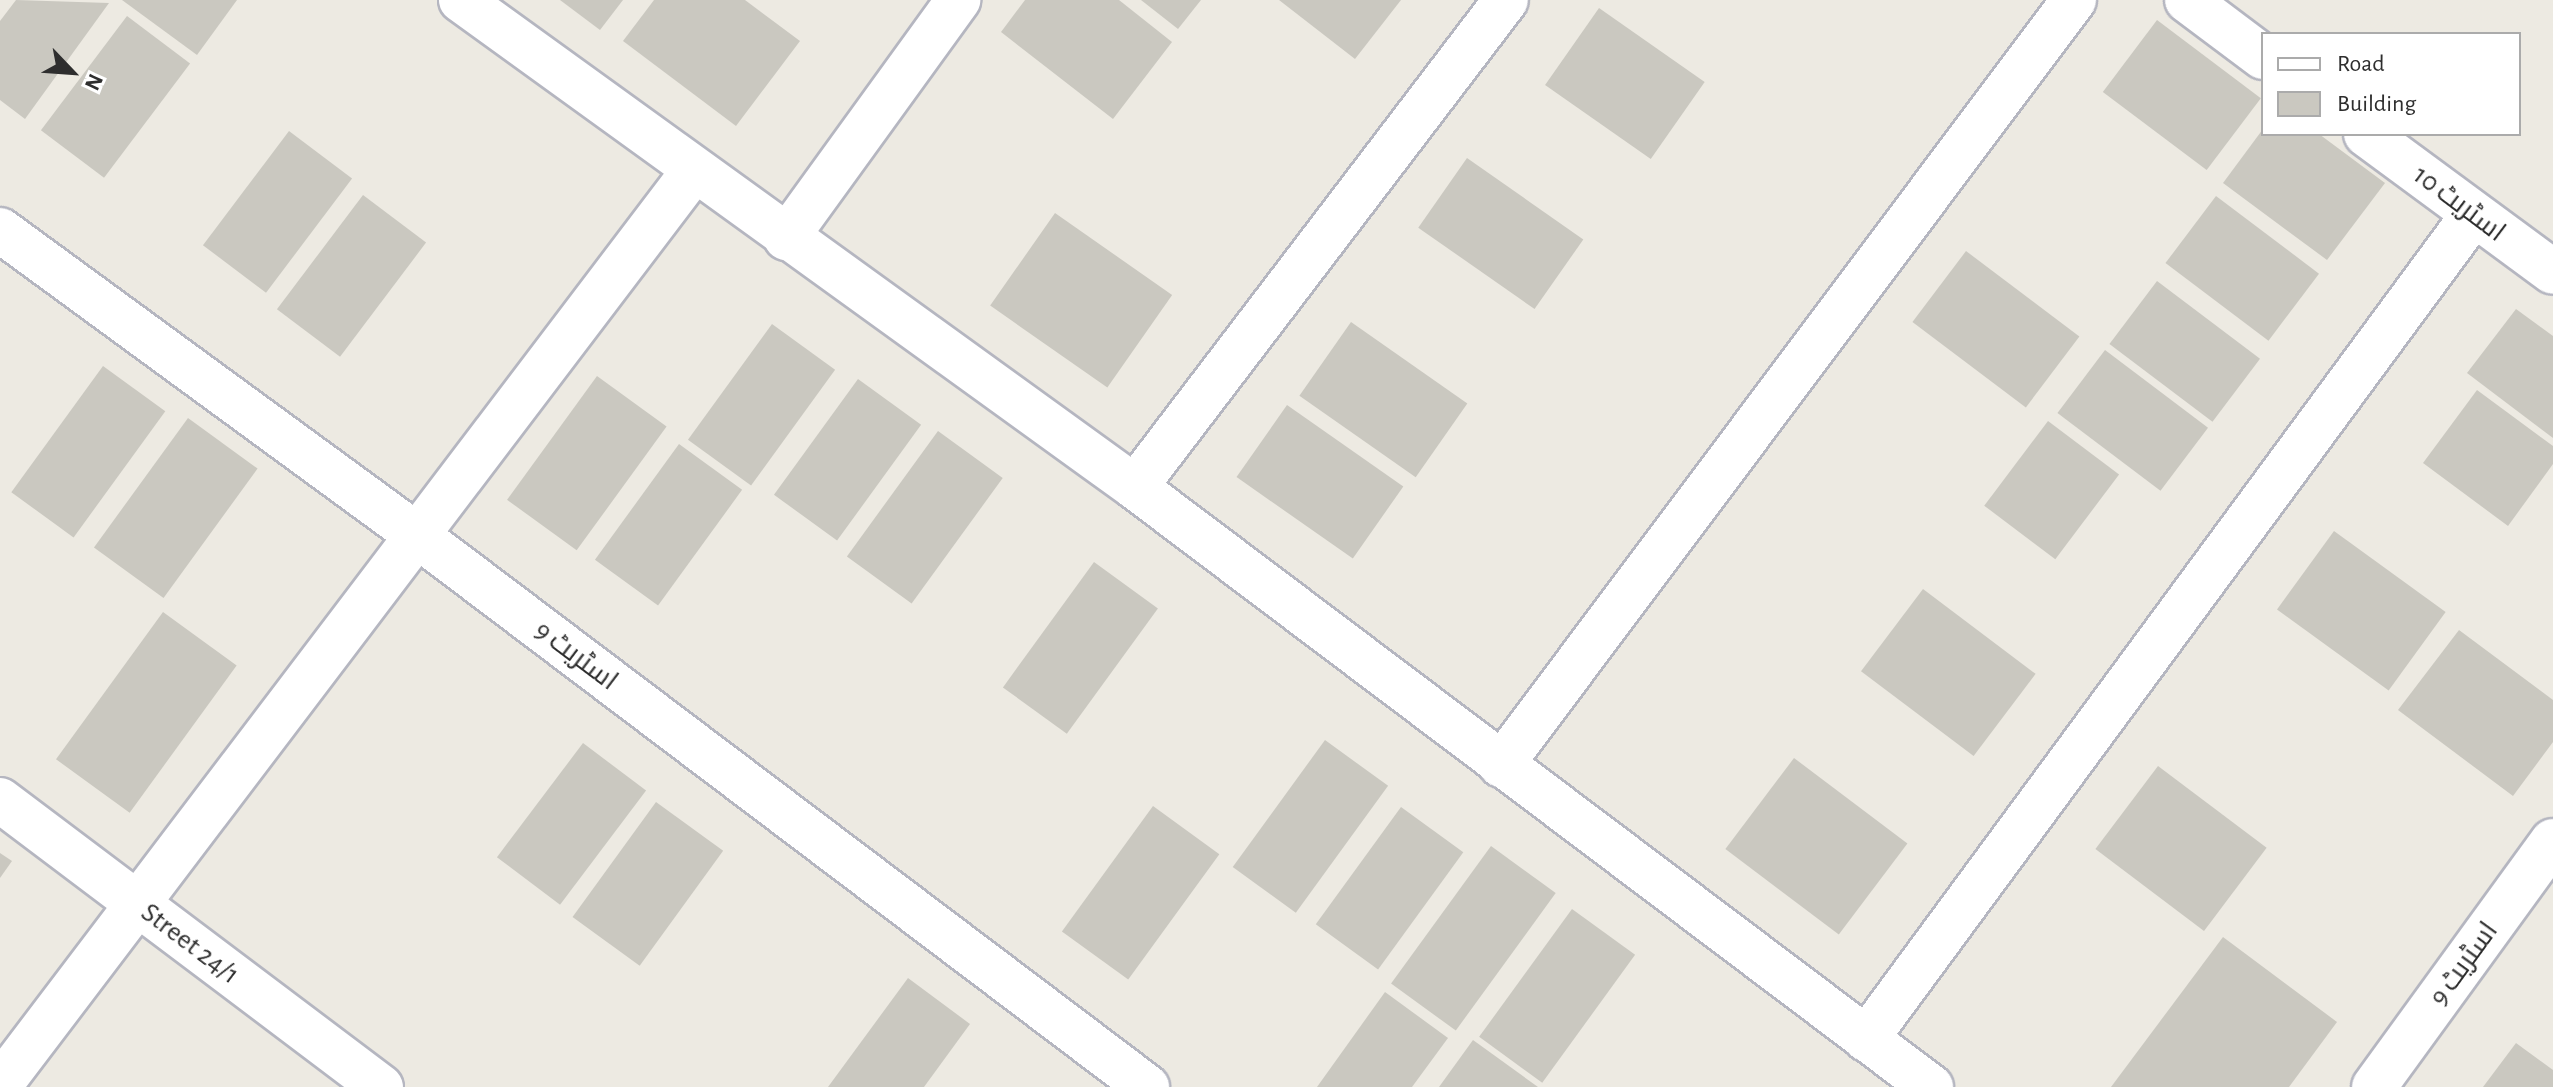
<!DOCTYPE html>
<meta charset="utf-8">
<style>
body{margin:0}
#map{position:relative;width:2553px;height:1087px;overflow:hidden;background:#edeae2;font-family:"Alegreya Sans",Cairo,sans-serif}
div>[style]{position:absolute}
.building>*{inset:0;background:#cac8c0;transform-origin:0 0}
.roads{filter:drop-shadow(2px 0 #b5b6c0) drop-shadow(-2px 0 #b5b6c0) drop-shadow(0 2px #b5b6c0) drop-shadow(0 -2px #b5b6c0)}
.minor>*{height:44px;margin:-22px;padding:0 22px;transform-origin:22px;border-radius:22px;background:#fff}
span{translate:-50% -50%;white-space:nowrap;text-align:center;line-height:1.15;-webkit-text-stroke:7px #fff;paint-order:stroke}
.street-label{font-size:28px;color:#2e2e2e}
.legend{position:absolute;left:2261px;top:32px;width:260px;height:104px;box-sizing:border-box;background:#fff;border:2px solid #ababab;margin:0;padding:10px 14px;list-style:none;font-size:24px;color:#2e2e2e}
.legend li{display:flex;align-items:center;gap:16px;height:40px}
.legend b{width:40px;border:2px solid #ababab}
.north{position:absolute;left:32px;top:32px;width:80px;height:80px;-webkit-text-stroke:6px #fff;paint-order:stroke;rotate:115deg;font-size:22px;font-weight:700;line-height:32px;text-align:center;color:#2e2e2e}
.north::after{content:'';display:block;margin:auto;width:28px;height:36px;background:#2e2e2e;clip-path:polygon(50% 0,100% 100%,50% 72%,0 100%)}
</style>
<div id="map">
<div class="building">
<i style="clip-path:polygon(16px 0,109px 3px,25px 119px,0 100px,0 21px)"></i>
<i style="clip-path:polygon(122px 0,237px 0,197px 55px)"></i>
<i style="clip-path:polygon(560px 0,623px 0,600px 30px)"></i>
<i style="clip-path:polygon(654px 0,745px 0,800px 41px,736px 126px,623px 41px)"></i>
<i style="clip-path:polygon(1025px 0,1119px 0,1172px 42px,1113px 119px,1001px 32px)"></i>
<i style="clip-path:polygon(1141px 0,1201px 0,1178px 29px)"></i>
<i style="clip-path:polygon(1279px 0,1401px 0,1355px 59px)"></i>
<i style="left:1599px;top:8px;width:129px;height:94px;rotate:35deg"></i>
<i style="left:127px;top:16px;width:79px;height:143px;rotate:37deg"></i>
<i style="left:2157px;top:20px;width:130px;height:90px;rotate:37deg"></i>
<i style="clip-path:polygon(2263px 129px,2319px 134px,2385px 183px,2327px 260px,2223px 183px)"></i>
<i style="left:289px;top:131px;width:79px;height:143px;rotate:37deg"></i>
<i style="left:1467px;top:158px;width:142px;height:85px;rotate:35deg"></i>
<i style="left:363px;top:195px;width:79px;height:143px;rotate:37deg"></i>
<i style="left:2216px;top:196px;width:129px;height:84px;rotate:37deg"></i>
<i style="left:1055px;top:213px;width:143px;height:113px;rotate:35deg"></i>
<i style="left:1966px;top:251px;width:142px;height:89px;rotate:37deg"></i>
<i style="left:2157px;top:281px;width:129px;height:79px;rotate:37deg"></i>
<i style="clip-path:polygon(2516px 309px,2553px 336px,2553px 438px,2467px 373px)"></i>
<i style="left:1351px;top:322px;width:142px;height:90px;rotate:35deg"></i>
<i style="left:772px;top:324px;width:78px;height:143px;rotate:36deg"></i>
<i style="left:2105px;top:350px;width:129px;height:79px;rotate:37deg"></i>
<i style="left:103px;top:366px;width:77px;height:156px;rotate:36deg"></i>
<i style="left:597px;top:376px;width:86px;height:153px;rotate:36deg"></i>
<i style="left:858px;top:379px;width:78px;height:143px;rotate:36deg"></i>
<i style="clip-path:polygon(2477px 390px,2553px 446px,2553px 464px,2508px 526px,2423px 463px)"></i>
<i style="left:1287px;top:405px;width:142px;height:88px;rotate:35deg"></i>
<i style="left:188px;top:418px;width:86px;height:160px;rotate:36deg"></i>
<i style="left:2048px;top:421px;width:89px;height:106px;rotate:37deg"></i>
<i style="left:938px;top:431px;width:80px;height:155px;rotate:36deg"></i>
<i style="left:679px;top:444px;width:78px;height:143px;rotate:36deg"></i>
<i style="left:2334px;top:531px;width:138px;height:97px;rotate:36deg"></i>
<i style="left:1094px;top:562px;width:79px;height:155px;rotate:36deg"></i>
<i style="left:1923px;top:589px;width:141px;height:103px;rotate:37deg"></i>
<i style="left:163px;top:612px;width:91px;height:182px;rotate:36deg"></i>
<i style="clip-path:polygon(2459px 630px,2553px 700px,2553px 742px,2513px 796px,2398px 710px)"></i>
<i style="left:1325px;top:740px;width:78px;height:157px;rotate:36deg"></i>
<i style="left:583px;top:743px;width:79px;height:143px;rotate:37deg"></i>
<i style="left:1794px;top:758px;width:142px;height:114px;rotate:37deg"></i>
<i style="left:2158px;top:766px;width:136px;height:104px;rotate:37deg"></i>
<i style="left:656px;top:802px;width:83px;height:142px;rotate:36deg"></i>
<i style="left:1153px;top:806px;width:82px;height:155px;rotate:36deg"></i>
<i style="left:1401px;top:807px;width:77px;height:145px;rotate:36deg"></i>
<i style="left:1491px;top:846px;width:80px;height:170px;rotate:36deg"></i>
<i style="clip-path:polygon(0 853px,12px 861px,0 878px)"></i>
<i style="left:1572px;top:909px;width:78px;height:158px;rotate:36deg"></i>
<i style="clip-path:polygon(2223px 937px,2337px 1022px,2289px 1087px,2111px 1087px)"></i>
<i style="clip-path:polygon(908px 978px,970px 1024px,924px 1087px,828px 1087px)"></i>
<i style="clip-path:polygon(1385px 992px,1448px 1038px,1412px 1087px,1317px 1087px)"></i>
<i style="clip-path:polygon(1473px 1040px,1538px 1087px,1439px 1087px)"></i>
<i style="clip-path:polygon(2516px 1043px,2553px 1070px,2553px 1087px,2483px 1087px)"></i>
</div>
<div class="roads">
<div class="minor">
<i style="left:461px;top:0;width:832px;rotate:35.85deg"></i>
<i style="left:1135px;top:487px;width:997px;rotate:37.01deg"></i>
<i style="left:2187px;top:0;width:95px;rotate:36.9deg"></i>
<i style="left:2366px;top:134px;width:232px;rotate:36.4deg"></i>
<i style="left:0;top:230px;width:513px;rotate:36.2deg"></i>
<i style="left:414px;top:533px;width:919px;rotate:37.08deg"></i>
<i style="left:786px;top:238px;width:294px;rotate:-54.1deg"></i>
<i style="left:1135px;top:487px;width:612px;rotate:-52.7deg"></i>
<i style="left:1501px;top:765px;width:956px;rotate:-53.17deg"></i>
<i style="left:0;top:800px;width:477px;rotate:37deg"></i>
<i style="left:1866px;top:1039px;width:1023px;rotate:-53.62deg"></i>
<i style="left:0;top:1085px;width:1145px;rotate:-52.81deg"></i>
<i style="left:2374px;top:1087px;width:304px;rotate:-54deg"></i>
</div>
</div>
<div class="street-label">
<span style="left:2459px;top:204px;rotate:37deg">اسٹریٹ 10</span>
<span style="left:576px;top:656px;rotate:37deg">اسٹریٹ 9</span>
<span style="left:190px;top:944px;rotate:37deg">Street 24/1</span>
<span style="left:2464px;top:964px;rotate:-54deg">اسٹریٹ 9</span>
</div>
<ul class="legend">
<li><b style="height:10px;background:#fff"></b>Road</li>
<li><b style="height:22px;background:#cac8c0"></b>Building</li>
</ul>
<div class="north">N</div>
</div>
